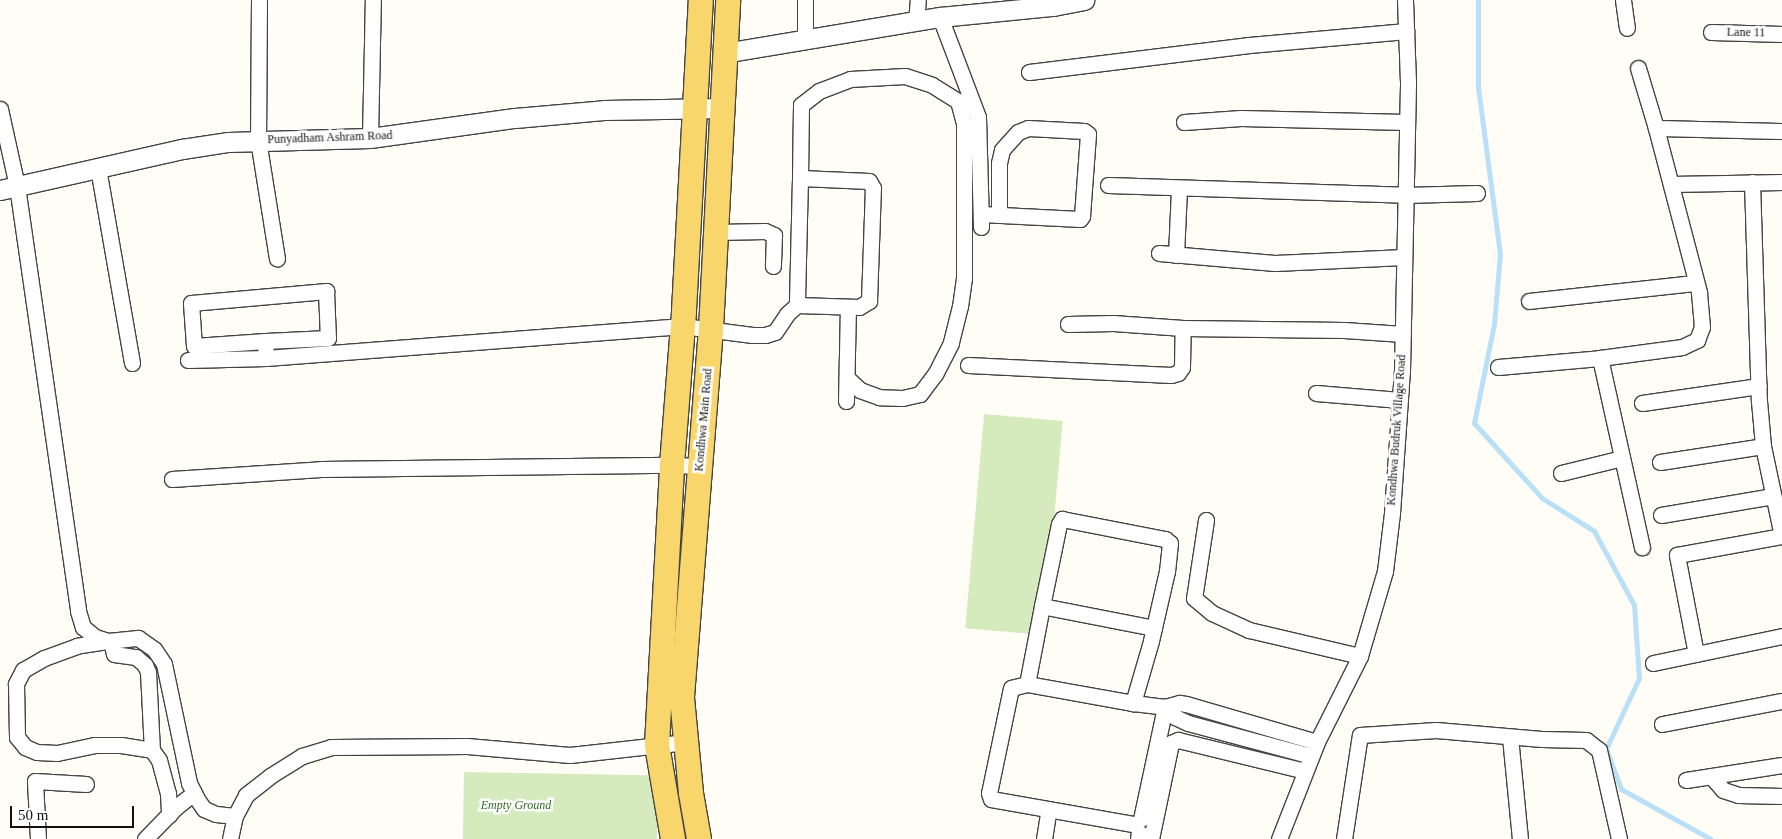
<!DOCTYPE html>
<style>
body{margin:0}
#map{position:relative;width:1782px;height:839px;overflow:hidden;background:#fffdf5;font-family:"Times New Roman",serif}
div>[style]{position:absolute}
.green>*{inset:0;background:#d5ebbd;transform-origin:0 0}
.stream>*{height:5px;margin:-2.5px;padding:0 2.5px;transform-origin:2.5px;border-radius:2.5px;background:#b9e0f7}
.roads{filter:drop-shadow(1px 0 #444) drop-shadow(-1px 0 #444) drop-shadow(0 1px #444) drop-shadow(0 -1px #444)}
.minor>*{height:15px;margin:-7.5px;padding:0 7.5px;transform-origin:7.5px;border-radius:7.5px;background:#fff}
.tertiary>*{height:19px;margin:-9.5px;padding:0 9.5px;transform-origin:9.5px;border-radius:9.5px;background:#fff}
.primary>*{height:24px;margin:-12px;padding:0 12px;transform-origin:12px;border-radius:12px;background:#f9d66b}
span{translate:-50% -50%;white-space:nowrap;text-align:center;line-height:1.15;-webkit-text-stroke:5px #fff;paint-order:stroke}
.street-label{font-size:12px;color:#111}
.park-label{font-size:12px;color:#2f6b1f;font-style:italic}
.scale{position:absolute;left:10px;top:806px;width:124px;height:22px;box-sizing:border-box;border:2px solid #111;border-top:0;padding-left:6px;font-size:15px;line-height:18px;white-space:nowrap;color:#111;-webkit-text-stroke:4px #fff;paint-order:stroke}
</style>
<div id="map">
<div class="green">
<i style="left:984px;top:414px;width:79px;height:215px;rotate:5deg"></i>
<i style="left:464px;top:772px;width:194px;height:67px;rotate:1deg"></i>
</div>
<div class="stream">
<i style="left:1478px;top:0;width:87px;rotate:90deg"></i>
<i style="left:1478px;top:87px;width:168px;rotate:82.5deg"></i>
<i style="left:1500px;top:254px;width:70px;rotate:94.9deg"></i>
<i style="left:1494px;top:324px;width:101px;rotate:101.4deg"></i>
<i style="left:1474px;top:423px;width:101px;rotate:47.8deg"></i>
<i style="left:1542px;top:498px;width:62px;rotate:32.4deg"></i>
<i style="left:1594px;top:531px;width:84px;rotate:61.6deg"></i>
<i style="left:1634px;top:605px;width:73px;rotate:86.1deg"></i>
<i style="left:1639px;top:678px;width:78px;rotate:114.9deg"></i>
<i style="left:1606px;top:749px;width:43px;rotate:69.4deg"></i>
<i style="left:1621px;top:789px;width:103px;rotate:29.1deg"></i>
</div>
<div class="roads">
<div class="minor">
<i style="left:259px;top:0;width:140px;rotate:90.4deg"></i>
<i style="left:258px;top:140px;width:120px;rotate:80.9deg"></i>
<i style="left:1623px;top:0;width:28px;rotate:82deg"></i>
<i style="left:940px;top:17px;width:107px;rotate:69.2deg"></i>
<i style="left:978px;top:117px;width:110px;rotate:88.4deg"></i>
<i style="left:916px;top:21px;width:21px;rotate:-85deg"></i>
<i style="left:1711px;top:32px;width:71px;rotate:1.6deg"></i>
<i style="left:805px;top:39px;width:39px;rotate:-90deg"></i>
<i style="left:1638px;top:68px;width:63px;rotate:73.3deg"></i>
<i style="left:1029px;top:72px;width:222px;rotate:-7deg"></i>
<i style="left:1249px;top:45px;width:158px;rotate:-5.1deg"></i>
<i style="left:0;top:109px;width:79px;rotate:77.6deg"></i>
<i style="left:17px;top:186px;width:429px;rotate:81.8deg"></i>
<i style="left:78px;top:611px;width:17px;rotate:73deg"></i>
<i style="left:83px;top:627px;width:16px;rotate:40deg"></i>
<i style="left:95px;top:637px;width:14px;rotate:17deg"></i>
<i style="left:108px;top:641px;width:30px;rotate:-6deg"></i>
<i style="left:138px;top:638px;width:19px;rotate:35deg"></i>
<i style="left:154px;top:649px;width:18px;rotate:56deg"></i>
<i style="left:164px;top:664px;width:122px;rotate:78.1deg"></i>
<i style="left:189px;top:783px;width:18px;rotate:63deg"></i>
<i style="left:197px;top:799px;width:12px;rotate:55deg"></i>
<i style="left:204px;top:809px;width:13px;rotate:23deg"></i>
<i style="left:216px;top:814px;width:19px;rotate:6deg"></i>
<i style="left:1184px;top:122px;width:57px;rotate:-4deg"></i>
<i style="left:1241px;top:118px;width:165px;rotate:1.4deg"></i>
<i style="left:370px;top:138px;width:138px;rotate:-88.8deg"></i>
<i style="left:98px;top:168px;width:198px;rotate:80.1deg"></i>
<i style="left:800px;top:178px;width:73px;rotate:-89.2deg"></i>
<i style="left:801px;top:105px;width:23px;rotate:-38deg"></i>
<i style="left:819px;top:91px;width:33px;rotate:-21deg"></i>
<i style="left:850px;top:79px;width:55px;rotate:-3.1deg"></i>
<i style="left:905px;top:76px;width:28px;rotate:18deg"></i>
<i style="left:932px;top:85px;width:31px;rotate:32deg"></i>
<i style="left:958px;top:101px;width:24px;rotate:75deg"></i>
<i style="left:964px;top:124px;width:154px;rotate:90deg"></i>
<i style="left:964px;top:278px;width:28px;rotate:98deg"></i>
<i style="left:960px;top:306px;width:38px;rotate:104deg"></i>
<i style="left:951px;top:343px;width:35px;rotate:117deg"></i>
<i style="left:935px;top:374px;width:25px;rotate:127deg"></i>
<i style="left:920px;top:394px;width:18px;rotate:167deg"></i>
<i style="left:902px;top:398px;width:23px;rotate:-178deg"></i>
<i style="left:879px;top:397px;width:20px;rotate:-160deg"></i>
<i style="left:860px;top:390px;width:18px;rotate:-137deg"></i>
<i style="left:1752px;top:182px;width:219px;rotate:88.2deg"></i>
<i style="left:1759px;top:401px;width:45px;rotate:84.9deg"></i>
<i style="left:1763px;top:446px;width:92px;rotate:78.1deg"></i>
<i style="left:1671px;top:184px;width:111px;rotate:-1deg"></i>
<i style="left:1108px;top:185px;width:297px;rotate:1.9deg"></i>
<i style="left:1405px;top:195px;width:72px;rotate:-1.6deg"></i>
<i style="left:981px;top:214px;width:99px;rotate:2.9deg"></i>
<i style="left:1080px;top:219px;width:4px;rotate:-56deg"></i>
<i style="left:1082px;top:216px;width:82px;rotate:-85.8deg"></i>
<i style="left:1088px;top:134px;width:5px;rotate:-143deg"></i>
<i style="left:1084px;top:131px;width:56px;rotate:-176.9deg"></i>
<i style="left:1028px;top:128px;width:11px;rotate:158deg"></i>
<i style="left:1018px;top:132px;width:24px;rotate:132deg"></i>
<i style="left:1002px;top:150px;width:13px;rotate:103deg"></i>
<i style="left:999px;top:163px;width:52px;rotate:90deg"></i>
<i style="left:716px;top:232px;width:49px;rotate:-1.2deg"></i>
<i style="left:765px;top:231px;width:10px;rotate:24deg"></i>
<i style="left:774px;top:235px;width:31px;rotate:92deg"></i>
<i style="left:1159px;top:253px;width:116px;rotate:4.9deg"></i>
<i style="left:1275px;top:263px;width:129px;rotate:-2.7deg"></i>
<i style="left:1176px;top:255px;width:67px;rotate:-87.4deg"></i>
<i style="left:1529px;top:301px;width:168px;rotate:-6.2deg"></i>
<i style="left:1068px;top:324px;width:45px;rotate:-1.3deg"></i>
<i style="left:1113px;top:323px;width:70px;rotate:4.1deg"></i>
<i style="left:1183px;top:328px;width:161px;rotate:0.7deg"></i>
<i style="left:1344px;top:330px;width:59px;rotate:3.9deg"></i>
<i style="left:265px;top:341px;width:71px;rotate:176deg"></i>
<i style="left:194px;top:346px;width:43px;rotate:-94deg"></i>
<i style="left:191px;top:303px;width:136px;rotate:-5.1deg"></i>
<i style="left:326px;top:291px;width:47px;rotate:87.6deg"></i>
<i style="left:328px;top:338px;width:63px;rotate:177.3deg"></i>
<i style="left:265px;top:341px;width:17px;rotate:87deg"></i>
<i style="left:1600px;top:358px;width:194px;rotate:77.5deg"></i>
<i style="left:188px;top:360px;width:78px;rotate:-1.5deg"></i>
<i style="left:266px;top:358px;width:418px;rotate:-4.4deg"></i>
<i style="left:683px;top:326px;width:70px;rotate:7.4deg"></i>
<i style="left:752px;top:335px;width:13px"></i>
<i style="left:765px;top:335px;width:10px;rotate:-17deg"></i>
<i style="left:775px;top:332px;width:22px;rotate:-56deg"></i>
<i style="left:787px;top:314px;width:13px;rotate:-42deg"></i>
<i style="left:797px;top:305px;width:62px;rotate:1.8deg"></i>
<i style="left:859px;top:307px;width:12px;rotate:-31deg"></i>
<i style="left:869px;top:301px;width:113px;rotate:-88deg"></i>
<i style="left:873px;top:188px;width:8px;rotate:-120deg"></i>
<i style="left:869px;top:181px;width:69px;rotate:-177.5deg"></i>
<i style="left:800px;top:178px;width:127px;rotate:91.4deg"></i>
<i style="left:968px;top:365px;width:203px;rotate:2.8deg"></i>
<i style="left:1171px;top:375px;width:7px;rotate:-16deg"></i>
<i style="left:1178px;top:373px;width:7px;rotate:-56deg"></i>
<i style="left:1182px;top:367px;width:39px;rotate:-89deg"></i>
<i style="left:1498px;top:367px;width:102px;rotate:-5deg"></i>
<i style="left:1600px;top:358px;width:83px;rotate:-7.6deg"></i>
<i style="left:1682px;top:347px;width:17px;rotate:-25deg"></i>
<i style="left:1697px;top:340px;width:14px;rotate:-69deg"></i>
<i style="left:1702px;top:327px;width:35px;rotate:-95deg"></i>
<i style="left:1699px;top:292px;width:170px;rotate:-104.7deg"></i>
<i style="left:1656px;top:128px;width:126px;rotate:1.4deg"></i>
<i style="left:1316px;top:393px;width:84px;rotate:4.8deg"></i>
<i style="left:846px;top:401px;width:93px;rotate:-88.8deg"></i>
<i style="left:1642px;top:403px;width:118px;rotate:-8.3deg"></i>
<i style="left:1660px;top:462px;width:104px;rotate:-8.8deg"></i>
<i style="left:1561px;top:473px;width:63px;rotate:-13.8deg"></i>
<i style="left:172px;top:479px;width:149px;rotate:-3.8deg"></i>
<i style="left:321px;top:469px;width:351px;rotate:-0.7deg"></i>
<i style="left:672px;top:465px;width:28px;rotate:2deg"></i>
<i style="left:1661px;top:515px;width:114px;rotate:-9.6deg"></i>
<i style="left:1206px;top:520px;width:79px;rotate:98.7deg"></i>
<i style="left:1194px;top:598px;width:23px;rotate:40deg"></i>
<i style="left:1212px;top:613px;width:41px;rotate:24.7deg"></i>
<i style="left:1249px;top:630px;width:114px;rotate:13.2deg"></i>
<i style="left:1042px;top:606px;width:84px;rotate:-78.3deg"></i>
<i style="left:1059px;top:524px;width:6px;rotate:-59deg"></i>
<i style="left:1062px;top:519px;width:105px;rotate:11deg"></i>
<i style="left:1165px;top:539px;width:6px;rotate:39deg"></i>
<i style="left:1170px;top:543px;width:28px;rotate:96deg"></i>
<i style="left:1167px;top:571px;width:72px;rotate:102.9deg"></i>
<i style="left:1151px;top:641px;width:65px;rotate:106.2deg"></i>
<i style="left:1133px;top:703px;width:108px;rotate:-169.8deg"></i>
<i style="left:1027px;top:684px;width:16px;rotate:166deg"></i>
<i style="left:1011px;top:688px;width:107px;rotate:101.8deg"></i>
<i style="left:989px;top:793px;width:6px;rotate:72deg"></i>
<i style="left:991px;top:799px;width:144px;rotate:10deg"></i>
<i style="left:107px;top:641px;width:30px;rotate:171deg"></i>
<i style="left:77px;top:646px;width:35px;rotate:160deg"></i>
<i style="left:44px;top:658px;width:24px;rotate:150deg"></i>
<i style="left:23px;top:670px;width:16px;rotate:117deg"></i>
<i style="left:16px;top:684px;width:53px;rotate:88.9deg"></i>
<i style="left:17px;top:737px;width:13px;rotate:51deg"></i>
<i style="left:25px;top:747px;width:13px;rotate:23deg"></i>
<i style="left:37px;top:752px;width:20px;rotate:3deg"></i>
<i style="left:57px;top:753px;width:38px;rotate:-12deg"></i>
<i style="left:94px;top:745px;width:27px"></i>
<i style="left:121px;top:745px;width:31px;rotate:9deg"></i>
<i style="left:152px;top:750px;width:12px;rotate:55deg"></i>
<i style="left:159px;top:760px;width:34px;rotate:75deg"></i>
<i style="left:168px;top:793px;width:22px;rotate:87deg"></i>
<i style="left:111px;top:641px;width:13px;rotate:77deg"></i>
<i style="left:114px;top:654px;width:22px;rotate:8deg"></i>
<i style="left:136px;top:657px;width:12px;rotate:42deg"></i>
<i style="left:145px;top:665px;width:8px;rotate:67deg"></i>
<i style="left:148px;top:672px;width:78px;rotate:87.1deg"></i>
<i style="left:1696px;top:654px;width:101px;rotate:-100.9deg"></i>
<i style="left:1677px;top:555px;width:107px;rotate:-10.3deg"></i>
<i style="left:1653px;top:663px;width:132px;rotate:-11.8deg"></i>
<i style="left:1027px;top:684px;width:79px;rotate:-79.1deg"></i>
<i style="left:1042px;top:606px;width:114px;rotate:11.1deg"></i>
<i style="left:1133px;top:703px;width:32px;rotate:7deg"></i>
<i style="left:1165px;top:707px;width:15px;rotate:-16deg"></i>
<i style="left:1179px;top:703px;width:7px;rotate:8deg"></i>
<i style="left:1186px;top:704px;width:136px;rotate:16.2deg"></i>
<i style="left:1165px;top:707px;width:14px;rotate:45deg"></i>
<i style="left:1175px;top:717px;width:14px;rotate:25deg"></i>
<i style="left:1188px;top:723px;width:127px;rotate:15deg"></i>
<i style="left:1662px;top:724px;width:122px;rotate:-10.9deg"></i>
<i style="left:1510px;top:737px;width:102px;rotate:84.4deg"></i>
<i style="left:1711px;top:776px;width:18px;rotate:49deg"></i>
<i style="left:1723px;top:790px;width:16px;rotate:18deg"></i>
<i style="left:1738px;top:795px;width:44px;rotate:1.3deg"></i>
<i style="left:1686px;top:780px;width:97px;rotate:-8.9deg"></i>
<i style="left:1141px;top:819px;width:115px;rotate:-77.9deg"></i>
<i style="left:38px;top:839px;width:58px;rotate:-93deg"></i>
<i style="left:35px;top:781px;width:51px;rotate:3.4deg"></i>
<i style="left:145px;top:839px;width:45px;rotate:-45.9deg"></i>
<i style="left:176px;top:807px;width:23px;rotate:-38deg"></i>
<i style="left:230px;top:839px;width:24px;rotate:-78deg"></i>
<i style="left:235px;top:816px;width:24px;rotate:-62deg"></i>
<i style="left:246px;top:795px;width:31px;rotate:-38deg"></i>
<i style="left:270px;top:776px;width:38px;rotate:-32deg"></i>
<i style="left:302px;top:756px;width:30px;rotate:-17deg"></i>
<i style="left:331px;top:747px;width:136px;rotate:-0.4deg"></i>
<i style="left:467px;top:746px;width:103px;rotate:5deg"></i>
<i style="left:570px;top:755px;width:117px;rotate:-6.4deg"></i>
<i style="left:1044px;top:839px;width:30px;rotate:-81deg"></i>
<i style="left:1138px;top:839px;width:7px;rotate:-82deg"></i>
<i style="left:1151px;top:839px;width:98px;rotate:-78.2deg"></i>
<i style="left:1171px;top:743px;width:8px;rotate:-23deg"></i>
<i style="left:1178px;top:740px;width:131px;rotate:13.7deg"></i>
<i style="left:1279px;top:839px;width:104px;rotate:-68.6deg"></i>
<i style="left:1317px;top:742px;width:96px;rotate:-63.4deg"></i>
<i style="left:1360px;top:656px;width:89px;rotate:-73.6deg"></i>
<i style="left:1385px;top:571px;width:58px;rotate:-83.1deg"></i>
<i style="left:1392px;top:513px;width:142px;rotate:-86deg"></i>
<i style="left:1402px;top:371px;width:289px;rotate:-88.8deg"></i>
<i style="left:1408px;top:82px;width:82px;rotate:-92.1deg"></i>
<i style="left:1344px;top:839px;width:105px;rotate:-81.3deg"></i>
<i style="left:1360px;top:735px;width:76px;rotate:-3.8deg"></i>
<i style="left:1436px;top:730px;width:106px;rotate:4.9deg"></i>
<i style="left:1542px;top:739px;width:44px;rotate:1.3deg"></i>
<i style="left:1586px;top:740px;width:16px;rotate:38deg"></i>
<i style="left:1599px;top:750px;width:91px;rotate:77.3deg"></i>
</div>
<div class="tertiary">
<i style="left:724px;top:53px;width:219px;rotate:-9.5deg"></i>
<i style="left:940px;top:17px;width:114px;rotate:-5.6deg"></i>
<i style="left:1053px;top:6px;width:32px;rotate:-11deg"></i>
<i style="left:0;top:190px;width:187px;rotate:-12.7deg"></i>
<i style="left:182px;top:149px;width:47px;rotate:-8.7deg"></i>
<i style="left:228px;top:142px;width:142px;rotate:-1.6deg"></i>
<i style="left:370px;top:138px;width:146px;rotate:-7.9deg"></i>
<i style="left:515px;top:118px;width:89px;rotate:-5.1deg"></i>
<i style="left:604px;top:110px;width:118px;rotate:-1deg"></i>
</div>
<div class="primary">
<i style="left:673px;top:839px;width:95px;rotate:-99.7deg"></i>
<i style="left:657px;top:745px;width:280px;rotate:-86.9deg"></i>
<i style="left:672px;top:465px;width:154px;rotate:-85.5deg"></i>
<i style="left:684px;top:311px;width:311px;rotate:-86.9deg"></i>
<i style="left:699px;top:839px;width:47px;rotate:-99.9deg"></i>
<i style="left:691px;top:793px;width:96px;rotate:-95.4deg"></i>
<i style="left:682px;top:697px;width:369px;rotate:-85.5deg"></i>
<i style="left:711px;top:329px;width:329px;rotate:-87deg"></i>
</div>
</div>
<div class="street-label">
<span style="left:1746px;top:33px;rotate:1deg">Lane 11</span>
<span style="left:330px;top:138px;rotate:-2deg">Punyadham Ashram Road</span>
<span style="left:704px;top:420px;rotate:-85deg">Kondhwa Main Road</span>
<span style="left:1397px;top:430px;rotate:-86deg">Kondhwa Budruk Village Road</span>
</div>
<div class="park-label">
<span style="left:516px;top:806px">Empty Ground</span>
</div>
<div class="scale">50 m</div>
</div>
